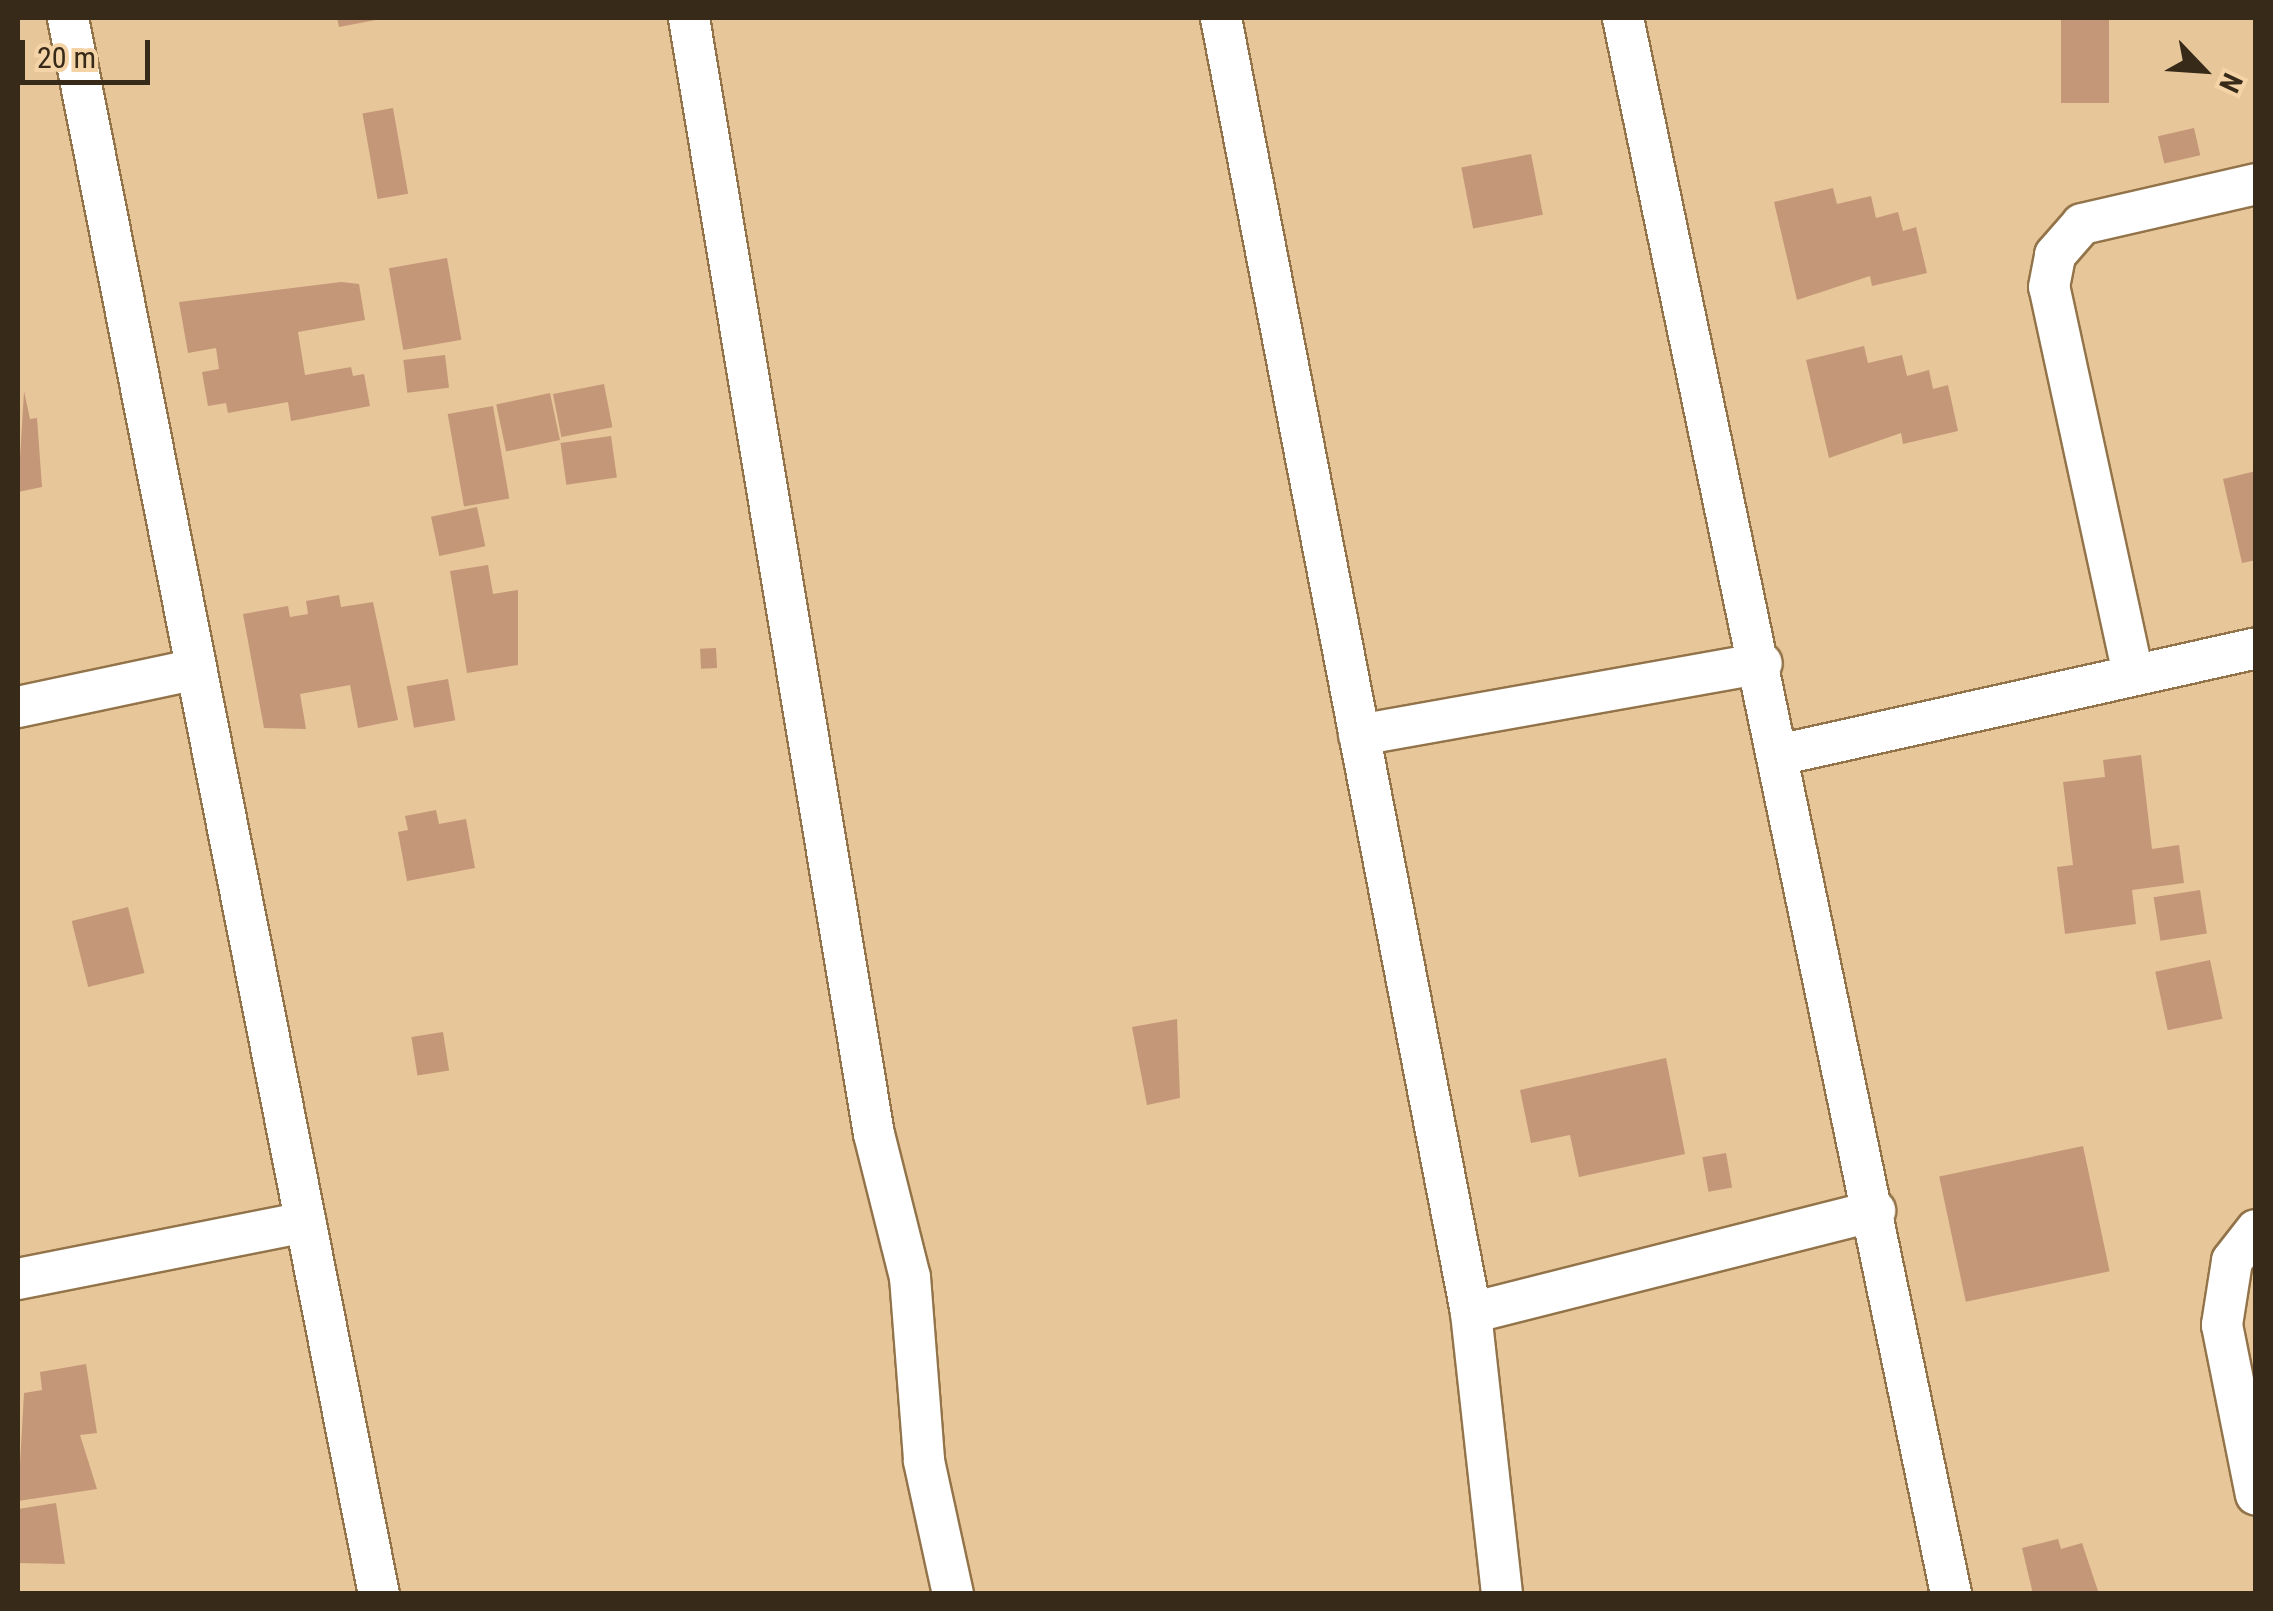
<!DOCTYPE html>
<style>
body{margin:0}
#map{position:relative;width:2273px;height:1611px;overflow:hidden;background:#e7c699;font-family:"Roboto Condensed",sans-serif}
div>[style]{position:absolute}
.building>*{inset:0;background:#c49778;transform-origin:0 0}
.roads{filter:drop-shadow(2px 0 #93744a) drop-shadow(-2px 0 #93744a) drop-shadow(0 2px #93744a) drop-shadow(0 -2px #93744a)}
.street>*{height:40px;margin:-20px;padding:0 20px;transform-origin:20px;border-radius:20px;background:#fff}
span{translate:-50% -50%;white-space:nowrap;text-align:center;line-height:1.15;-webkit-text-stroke:10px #f4d3a6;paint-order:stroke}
.frame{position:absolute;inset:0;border:20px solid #372a19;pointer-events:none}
.north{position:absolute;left:2153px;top:20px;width:100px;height:100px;-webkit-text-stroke:8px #f4d3a6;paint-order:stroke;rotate:115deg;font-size:28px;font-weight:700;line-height:40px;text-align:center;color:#372a19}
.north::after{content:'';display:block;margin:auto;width:35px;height:45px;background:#372a19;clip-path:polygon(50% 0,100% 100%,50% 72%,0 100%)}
.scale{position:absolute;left:20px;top:40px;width:130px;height:45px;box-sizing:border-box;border:5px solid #372a19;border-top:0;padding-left:12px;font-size:30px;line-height:35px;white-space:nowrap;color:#372a19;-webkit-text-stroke:8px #f4d3a6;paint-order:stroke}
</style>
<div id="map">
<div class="building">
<i style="clip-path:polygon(337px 18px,381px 18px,381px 19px,339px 27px)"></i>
<i style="left:2061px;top:18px;width:48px;height:85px"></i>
<i style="left:393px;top:108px;width:87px;height:31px;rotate:80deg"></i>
<i style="left:2194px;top:128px;width:28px;height:37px;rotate:77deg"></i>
<i style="left:1531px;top:154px;width:62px;height:71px;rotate:79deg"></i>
<i style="clip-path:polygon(1833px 188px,1837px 204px,1871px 196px,1876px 218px,1898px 212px,1903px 231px,1916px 227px,1927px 273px,1872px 286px,1870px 276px,1797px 300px,1774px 202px)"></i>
<i style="left:447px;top:258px;width:83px;height:59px;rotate:80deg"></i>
<i style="clip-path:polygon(341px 282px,359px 284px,365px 320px,298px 332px,305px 375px,351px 367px,353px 376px,364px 374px,370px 406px,291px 421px,288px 402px,228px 413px,226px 403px,208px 406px,202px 372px,219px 369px,216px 348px,188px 353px,179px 302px)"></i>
<i style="clip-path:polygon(1864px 346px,1868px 363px,1902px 355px,1907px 376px,1929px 370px,1933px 389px,1948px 385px,1958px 431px,1903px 444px,1901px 433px,1829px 458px,1806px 360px)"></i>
<i style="left:445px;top:355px;width:33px;height:42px;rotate:83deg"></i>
<i style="left:604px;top:384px;width:44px;height:52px;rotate:79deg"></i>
<i style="clip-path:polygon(24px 391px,30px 419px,37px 418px,42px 487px,18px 492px)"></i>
<i style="left:550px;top:393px;width:48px;height:55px;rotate:78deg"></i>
<i style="left:493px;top:406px;width:94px;height:46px;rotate:80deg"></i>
<i style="left:611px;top:436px;width:42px;height:51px;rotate:82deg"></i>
<i style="clip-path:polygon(2256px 471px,2256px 560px,2242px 563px,2223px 479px)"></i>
<i style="left:477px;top:507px;width:40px;height:47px;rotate:78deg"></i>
<i style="clip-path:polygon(488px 565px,493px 594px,518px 590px,518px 665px,467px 673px,450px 571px)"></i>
<i style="clip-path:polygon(339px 595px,341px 607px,373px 602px,398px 720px,358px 728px,350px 685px,300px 694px,306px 729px,264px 728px,243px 614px,288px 606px,290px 617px,308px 614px,306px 601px)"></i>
<i style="left:716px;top:648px;width:20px;height:16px;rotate:87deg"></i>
<i style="left:448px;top:679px;width:42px;height:42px;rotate:80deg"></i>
<i style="clip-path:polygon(2141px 755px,2152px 849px,2179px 845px,2184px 883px,2132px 890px,2136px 924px,2065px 934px,2057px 867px,2073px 865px,2063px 782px,2105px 777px,2103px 760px)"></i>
<i style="clip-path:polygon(436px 810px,439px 824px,466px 819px,475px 868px,407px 881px,398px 832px,408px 830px,405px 816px)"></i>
<i style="left:2200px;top:890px;width:44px;height:47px;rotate:81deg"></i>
<i style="left:128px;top:907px;width:68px;height:58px;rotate:76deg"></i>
<i style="left:2210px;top:960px;width:60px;height:56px;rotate:78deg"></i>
<i style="clip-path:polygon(1177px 1019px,1180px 1098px,1147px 1105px,1132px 1027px)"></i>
<i style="left:443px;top:1032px;width:39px;height:32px;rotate:81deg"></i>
<i style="clip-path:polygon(1666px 1058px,1685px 1154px,1579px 1177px,1570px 1135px,1531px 1143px,1520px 1090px)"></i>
<i style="left:2083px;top:1146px;width:128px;height:147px;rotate:78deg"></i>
<i style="left:1726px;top:1153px;width:35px;height:24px;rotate:80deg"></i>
<i style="clip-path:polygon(86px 1364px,97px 1433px,80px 1435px,97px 1489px,18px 1501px,24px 1393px,42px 1390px,40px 1372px)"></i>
<i style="clip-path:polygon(56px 1503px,65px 1564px,18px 1563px,18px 1509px)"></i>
<i style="clip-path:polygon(2058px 1539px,2061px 1549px,2082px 1543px,2099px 1594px,2033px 1594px,2022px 1548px)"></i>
</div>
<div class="roads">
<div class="street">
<i style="left:68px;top:18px;width:1606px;rotate:78.84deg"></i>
<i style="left:689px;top:18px;width:1131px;rotate:80.59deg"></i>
<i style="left:874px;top:1134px;width:147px;rotate:75.9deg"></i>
<i style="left:910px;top:1277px;width:185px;rotate:85.6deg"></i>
<i style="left:924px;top:1461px;width:136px;rotate:77.7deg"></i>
<i style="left:1221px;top:18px;width:1319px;rotate:79.07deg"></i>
<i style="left:1471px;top:1313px;width:417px;rotate:-14.2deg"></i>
<i style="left:1623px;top:18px;width:1610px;rotate:78.24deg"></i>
<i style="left:2133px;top:674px;width:396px;rotate:-102.2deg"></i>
<i style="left:2049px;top:287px;width:33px;rotate:-79deg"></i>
<i style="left:2055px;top:255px;width:41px;rotate:-48.9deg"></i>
<i style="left:2082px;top:224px;width:179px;rotate:-12.9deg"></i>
<i style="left:18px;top:707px;width:178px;rotate:-12deg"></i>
<i style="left:1359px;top:735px;width:409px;rotate:-10.1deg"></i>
<i style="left:1783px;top:754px;width:485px;rotate:-12.6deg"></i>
<i style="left:2256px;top:1230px;width:39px;rotate:128deg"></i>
<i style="left:2232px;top:1261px;width:65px;rotate:98.9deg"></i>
<i style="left:2222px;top:1325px;width:173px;rotate:78.7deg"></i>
<i style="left:18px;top:1279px;width:293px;rotate:-11.2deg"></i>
<i style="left:1471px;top:1313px;width:283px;rotate:83.7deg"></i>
</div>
</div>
<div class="frame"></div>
<div class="north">N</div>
<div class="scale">20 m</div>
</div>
